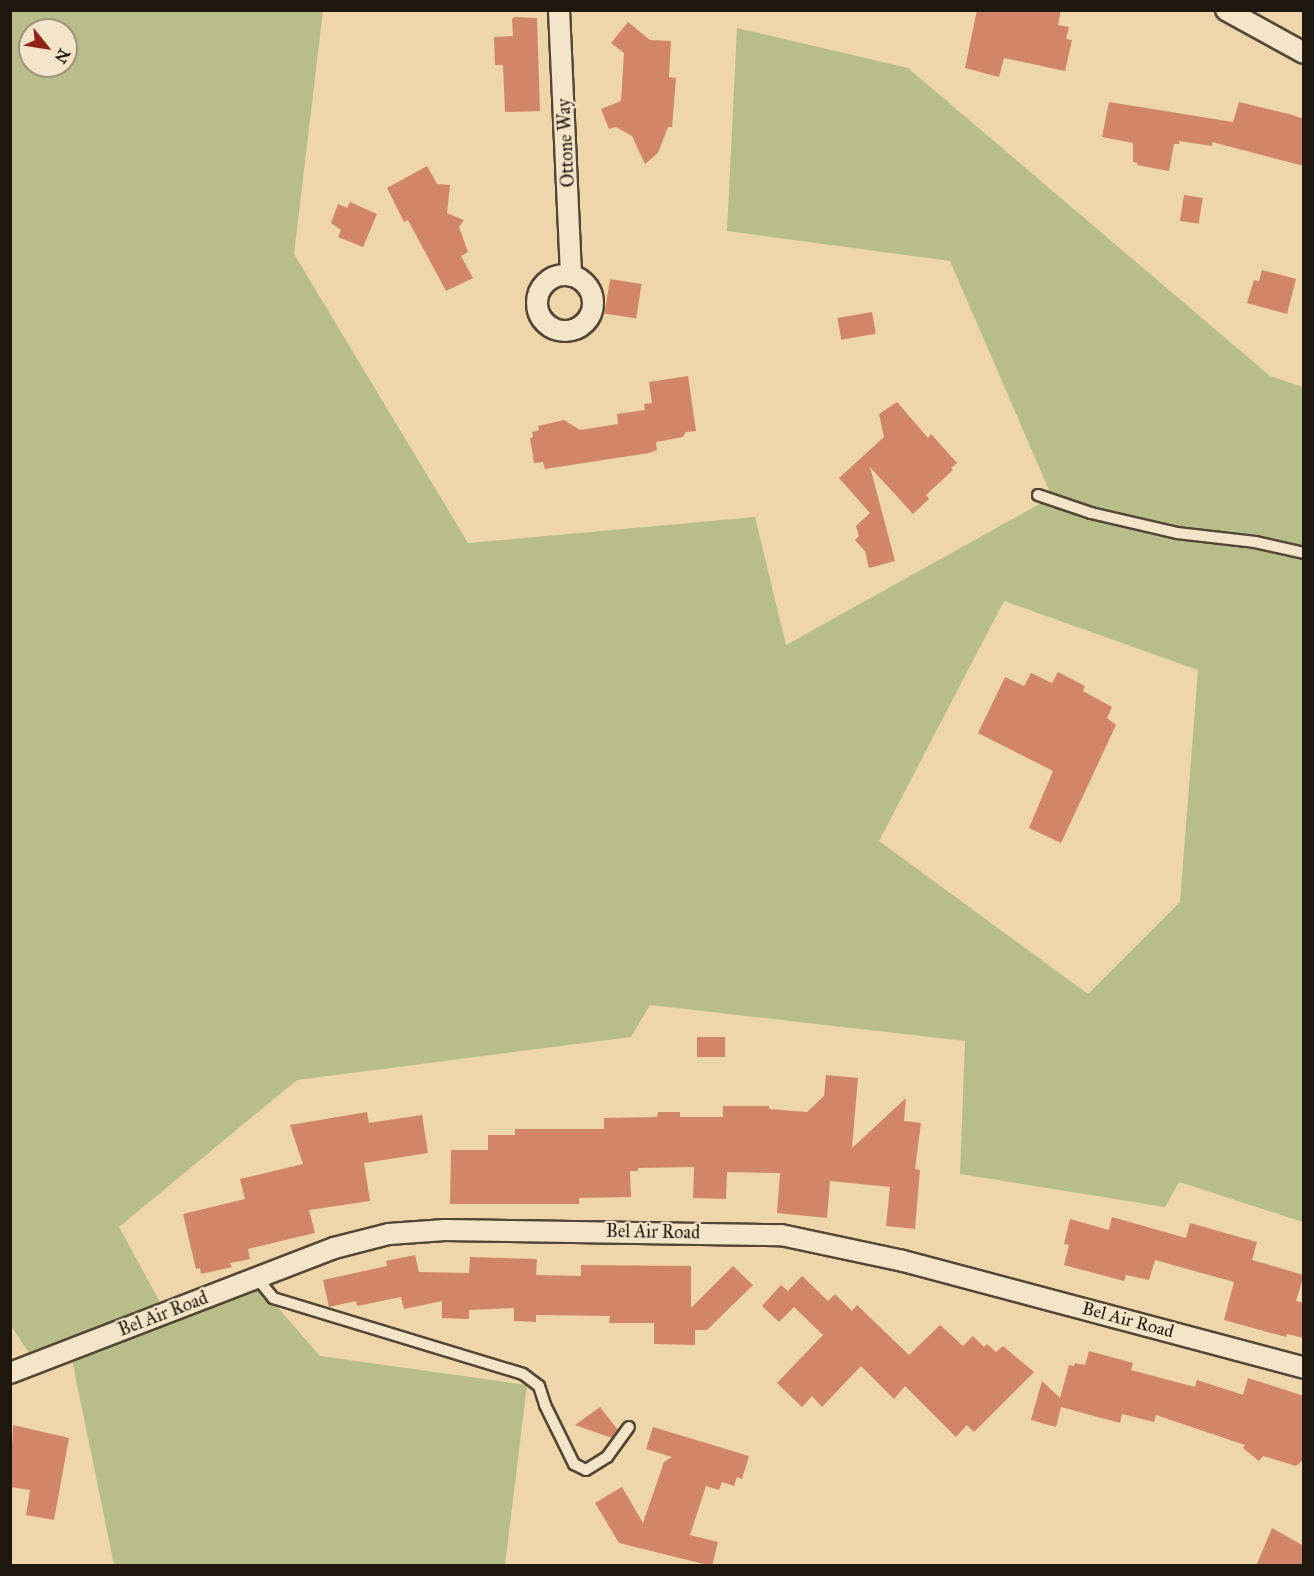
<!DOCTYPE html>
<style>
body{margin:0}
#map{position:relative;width:1314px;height:1576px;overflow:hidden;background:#eed6aa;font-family:"IM FELL Great Primer",serif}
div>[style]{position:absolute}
.green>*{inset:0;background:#b8be89}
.building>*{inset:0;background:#d18669;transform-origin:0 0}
.roads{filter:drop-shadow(2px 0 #534634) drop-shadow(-2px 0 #534634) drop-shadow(0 2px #534634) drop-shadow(0 -2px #534634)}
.lane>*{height:10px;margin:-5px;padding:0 5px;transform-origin:5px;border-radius:5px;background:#f4e4c8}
.street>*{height:20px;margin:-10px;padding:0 10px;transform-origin:10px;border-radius:10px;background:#f4e4c8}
.street>.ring{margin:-10px;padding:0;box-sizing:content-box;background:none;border:20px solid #f4e4c8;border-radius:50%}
span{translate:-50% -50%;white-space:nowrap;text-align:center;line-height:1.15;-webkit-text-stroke:4.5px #f4e4c8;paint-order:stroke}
.street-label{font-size:18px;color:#1f160c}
.frame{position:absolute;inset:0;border:12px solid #1f160c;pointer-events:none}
.north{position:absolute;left:18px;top:18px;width:60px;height:60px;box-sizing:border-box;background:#f4e4c8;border:2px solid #9f927d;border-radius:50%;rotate:120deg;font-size:16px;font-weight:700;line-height:24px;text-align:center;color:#1f160c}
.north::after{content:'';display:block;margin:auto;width:21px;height:27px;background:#8f2418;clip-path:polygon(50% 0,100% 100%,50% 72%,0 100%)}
</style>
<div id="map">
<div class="green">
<i style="clip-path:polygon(evenodd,10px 11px,323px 11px,294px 254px,468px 543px,755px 517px,786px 645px,1052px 497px,950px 261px,727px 231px,737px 28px,908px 68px,1270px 376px,1303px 387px,1303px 1222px,1179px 1182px,1165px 1207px,960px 1174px,965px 1041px,650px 1005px,631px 1037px,297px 1080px,119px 1227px,166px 1313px,254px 1280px,320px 1356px,527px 1385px,505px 1565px,114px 1565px,70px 1350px,36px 1363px,11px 1326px,10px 11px,30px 30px,66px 30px,66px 66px,30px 66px,30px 30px,10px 11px,1004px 601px,1198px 670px,1180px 902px,1088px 994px,879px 841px,1004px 601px)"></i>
</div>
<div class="building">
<i style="clip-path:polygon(977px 10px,1061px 10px,1058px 25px,1069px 27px,1066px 39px,1072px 40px,1065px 71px,1004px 58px,999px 77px,965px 68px)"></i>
<i style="clip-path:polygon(515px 17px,537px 18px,540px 111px,505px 112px,503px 65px,495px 65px,494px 37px,513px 36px,512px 19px)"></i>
<i style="clip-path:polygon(628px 22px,650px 40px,671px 41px,669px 77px,676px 78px,672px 127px,668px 127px,658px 153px,645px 164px,632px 136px,616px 127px,609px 129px,601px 109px,621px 101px,624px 53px,611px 43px)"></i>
<i style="clip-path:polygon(1109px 102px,1233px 122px,1239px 102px,1289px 114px,1304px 119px,1304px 166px,1212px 142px,1212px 146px,1179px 141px,1179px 144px,1174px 144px,1169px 171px,1137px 165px,1138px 163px,1133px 162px,1133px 143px,1102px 137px)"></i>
<i style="clip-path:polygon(427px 166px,437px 184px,450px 185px,447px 213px,464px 220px,459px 227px,468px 252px,461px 256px,473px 278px,446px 291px,408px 220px,404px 222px,387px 188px)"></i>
<i style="left:1184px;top:195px;width:19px;height:26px;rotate:9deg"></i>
<i style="clip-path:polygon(350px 202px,377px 214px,363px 247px,338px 237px,341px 230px,331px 223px,338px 204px,347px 208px)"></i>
<i style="clip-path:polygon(1262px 270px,1296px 279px,1287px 314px,1247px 303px,1254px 280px,1259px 281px)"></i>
<i style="left:610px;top:279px;width:32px;height:35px;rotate:9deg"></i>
<i style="left:872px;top:312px;width:22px;height:35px;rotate:80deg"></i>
<i style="clip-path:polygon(688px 376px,696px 431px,686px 432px,683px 437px,656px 442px,657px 450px,649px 453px,545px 469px,543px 462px,534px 463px,530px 438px,533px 437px,532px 432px,539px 430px,538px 426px,564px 420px,580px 430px,618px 424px,617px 414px,645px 410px,644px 404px,652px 403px,649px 382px)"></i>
<i style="clip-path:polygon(897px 402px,928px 438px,931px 434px,957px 463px,951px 468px,953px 470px,926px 495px,929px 499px,913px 514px,870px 467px,895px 561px,869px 568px,865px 551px,855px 540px,859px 536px,856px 526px,870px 513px,839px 478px,884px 437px,879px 414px)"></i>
<i style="clip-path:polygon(1058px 672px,1085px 686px,1083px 691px,1112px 707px,1107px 718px,1116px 725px,1061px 843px,1029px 828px,1053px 771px,978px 733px,1005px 677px,1024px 686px,1031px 673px,1052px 683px)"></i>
<i style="left:697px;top:1037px;width:28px;height:20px"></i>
<i style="clip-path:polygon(826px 1075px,858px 1078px,852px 1148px,906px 1098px,904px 1121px,921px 1123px,915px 1169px,920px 1170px,915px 1229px,886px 1226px,890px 1187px,830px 1181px,827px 1218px,777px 1213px,780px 1173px,727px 1172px,726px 1199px,693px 1198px,694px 1167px,638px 1168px,638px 1171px,630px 1171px,631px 1197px,579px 1198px,579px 1204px,450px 1204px,451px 1150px,488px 1150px,488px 1135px,515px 1135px,515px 1129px,604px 1129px,604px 1118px,657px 1117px,658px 1112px,680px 1112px,680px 1117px,723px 1117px,723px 1106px,769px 1106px,769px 1109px,807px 1112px,824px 1096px)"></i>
<i style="clip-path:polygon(367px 1112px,369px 1123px,422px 1115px,428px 1153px,364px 1163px,370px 1201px,309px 1210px,315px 1233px,248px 1249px,250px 1259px,230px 1263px,232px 1267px,201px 1274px,200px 1268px,196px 1269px,183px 1214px,245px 1199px,240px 1179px,303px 1164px,290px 1125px)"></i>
<i style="clip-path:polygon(1112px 1217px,1186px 1238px,1190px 1223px,1257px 1242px,1252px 1260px,1304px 1275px,1296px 1301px,1304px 1303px,1304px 1338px,1287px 1334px,1286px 1337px,1224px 1320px,1234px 1282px,1155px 1260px,1149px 1280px,1126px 1275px,1124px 1281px,1064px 1265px,1069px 1245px,1064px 1244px,1070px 1219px,1109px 1230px)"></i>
<i style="clip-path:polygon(415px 1255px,419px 1272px,469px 1273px,470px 1257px,537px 1259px,536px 1275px,581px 1276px,581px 1265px,691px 1266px,691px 1308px,733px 1266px,753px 1285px,707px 1330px,695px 1330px,695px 1345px,654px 1344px,654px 1323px,609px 1323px,610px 1316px,536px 1315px,536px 1322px,514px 1321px,514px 1308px,469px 1310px,469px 1319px,442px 1318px,442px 1301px,404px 1309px,401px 1297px,357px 1306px,356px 1301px,329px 1307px,323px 1280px,387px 1266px,386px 1261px)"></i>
<i style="clip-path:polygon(802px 1276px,828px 1301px,835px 1294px,852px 1311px,857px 1305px,909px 1355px,940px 1325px,963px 1346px,973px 1336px,984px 1347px,987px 1344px,996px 1352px,1003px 1346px,1034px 1372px,974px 1432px,967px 1425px,956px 1437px,905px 1386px,894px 1399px,861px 1366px,822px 1407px,812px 1396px,802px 1407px,777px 1383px,823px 1335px,794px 1307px,779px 1322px,762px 1306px,781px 1285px,788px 1291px)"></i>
<i style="clip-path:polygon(1089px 1351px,1133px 1363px,1131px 1370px,1195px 1387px,1197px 1380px,1243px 1395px,1248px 1378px,1304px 1396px,1304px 1459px,1296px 1466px,1263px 1456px,1259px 1461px,1243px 1448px,1245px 1445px,1156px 1415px,1154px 1422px,1122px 1414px,1120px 1423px,1061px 1407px,1056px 1427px,1031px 1420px,1042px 1381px,1060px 1398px,1069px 1365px,1074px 1366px,1075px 1363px,1085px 1365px)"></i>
<i style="clip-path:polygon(600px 1407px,618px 1430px,612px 1438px,575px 1425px)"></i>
<i style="clip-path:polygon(13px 1425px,69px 1438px,54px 1520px,26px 1515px,30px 1490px,10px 1487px)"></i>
<i style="clip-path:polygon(653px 1427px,749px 1456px,742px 1479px,737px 1477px,734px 1486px,722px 1482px,719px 1490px,706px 1486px,690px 1535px,718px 1542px,712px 1566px,619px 1543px,595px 1503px,622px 1487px,643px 1523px,664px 1462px,672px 1457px,646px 1449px)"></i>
<i style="clip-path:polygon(1272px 1528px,1304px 1546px,1304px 1566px,1256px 1566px)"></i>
</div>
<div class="roads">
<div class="lane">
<i style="left:1038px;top:495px;width:56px;rotate:18.8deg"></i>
<i style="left:1091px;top:513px;width:88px;rotate:13.1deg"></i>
<i style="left:1177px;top:533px;width:79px;rotate:6.6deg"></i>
<i style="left:1255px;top:542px;width:50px;rotate:12.7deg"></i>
<i style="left:257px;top:1278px;width:26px;rotate:51deg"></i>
<i style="left:273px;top:1298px;width:261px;rotate:16.9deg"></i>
<i style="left:523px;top:1374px;width:20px;rotate:37deg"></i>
<i style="left:539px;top:1386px;width:20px;rotate:72deg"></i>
<i style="left:545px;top:1405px;width:66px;rotate:63.8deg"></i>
<i style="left:574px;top:1464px;width:13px;rotate:27deg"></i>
<i style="left:586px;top:1470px;width:25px;rotate:-32deg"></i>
<i style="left:607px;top:1457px;width:37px;rotate:-54deg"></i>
</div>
<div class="street">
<i style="left:559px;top:10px;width:266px;rotate:87.4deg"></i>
<i style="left:1226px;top:10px;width:89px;rotate:28.9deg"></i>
<i class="ring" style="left:537px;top:275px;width:36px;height:36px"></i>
<i style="left:10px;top:1373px;width:347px;rotate:-21.1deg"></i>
<i style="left:334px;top:1248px;width:57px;rotate:-14.3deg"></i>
<i style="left:389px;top:1234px;width:56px;rotate:-4.1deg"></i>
<i style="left:445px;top:1230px;width:336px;rotate:0.9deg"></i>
<i style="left:781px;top:1235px;width:125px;rotate:12deg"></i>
<i style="left:903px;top:1261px;width:415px;rotate:14.9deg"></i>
</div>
</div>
<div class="street-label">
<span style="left:566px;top:143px;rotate:-93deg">Ottone Way</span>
<span style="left:653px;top:1232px;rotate:1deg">Bel Air Road</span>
<span style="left:163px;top:1314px;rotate:-21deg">Bel Air Road</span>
<span style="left:1128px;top:1320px;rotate:15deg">Bel Air Road</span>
</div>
<div class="frame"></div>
<div class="north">N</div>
</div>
